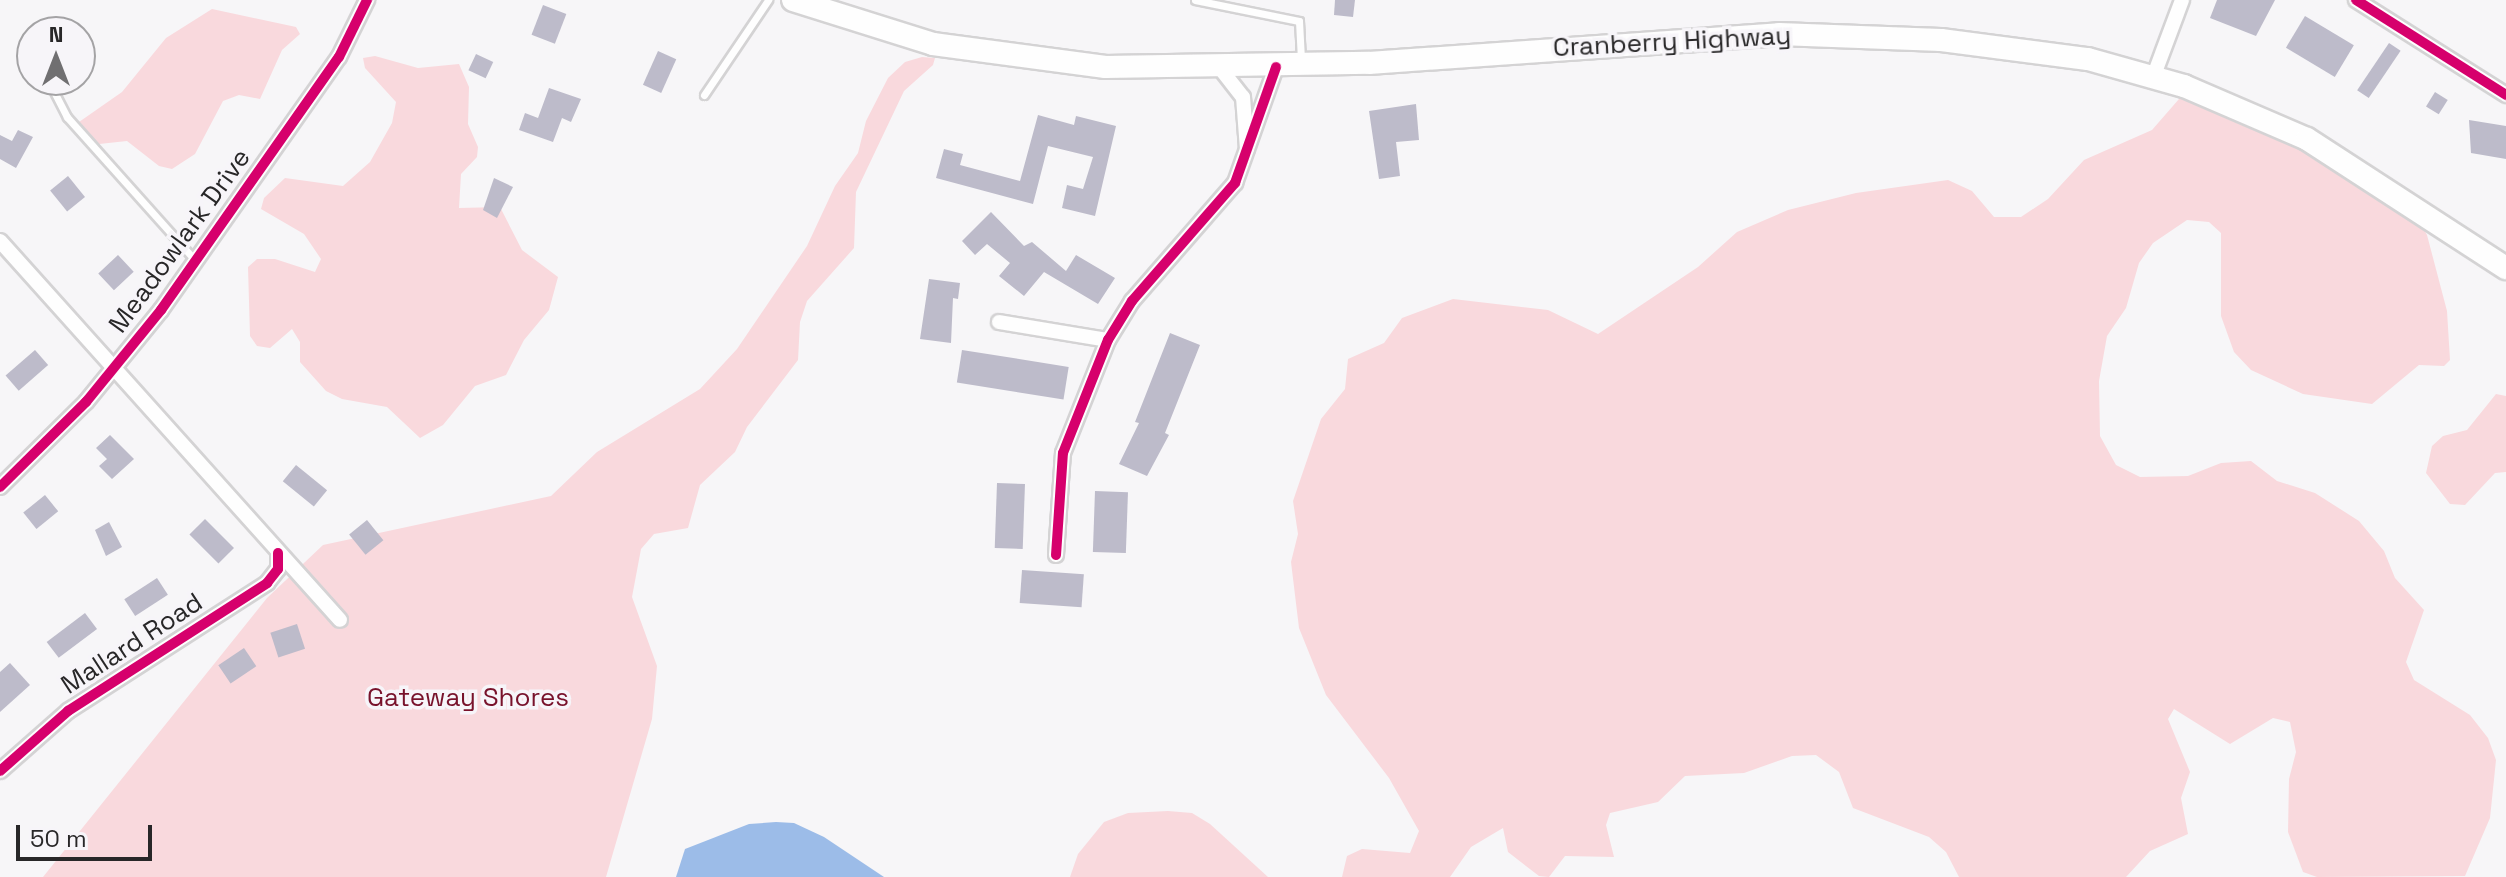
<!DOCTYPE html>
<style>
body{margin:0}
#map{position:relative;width:2506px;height:877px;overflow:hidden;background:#f7f6f8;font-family:"Space Grotesk",sans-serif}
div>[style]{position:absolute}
.green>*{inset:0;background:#f9d9dd}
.water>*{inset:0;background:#9cbce8}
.building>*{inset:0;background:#bdbbca;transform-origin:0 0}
.roads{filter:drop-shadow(2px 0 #d4d3d4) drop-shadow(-2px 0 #d4d3d4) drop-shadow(0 2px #d4d3d4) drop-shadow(0 -2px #d4d3d4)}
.lane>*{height:7px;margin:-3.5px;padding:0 3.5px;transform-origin:3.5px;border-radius:3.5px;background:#fefefe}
.street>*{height:14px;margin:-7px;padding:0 7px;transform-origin:7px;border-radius:7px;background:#fefefe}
.primary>*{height:22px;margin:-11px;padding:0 11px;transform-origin:11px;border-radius:11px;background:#fefefe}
.cycleway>*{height:10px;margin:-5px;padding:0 5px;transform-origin:5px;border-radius:5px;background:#d6006c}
span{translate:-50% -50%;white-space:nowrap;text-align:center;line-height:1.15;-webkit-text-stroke:7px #f7f5f9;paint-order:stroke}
.street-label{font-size:26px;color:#282728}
.park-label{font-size:26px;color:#78122b}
.north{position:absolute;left:16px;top:16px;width:80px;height:80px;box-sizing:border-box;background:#f7f5f9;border:2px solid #a4a3a5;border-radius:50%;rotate:0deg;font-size:22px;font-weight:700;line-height:32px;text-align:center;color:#282728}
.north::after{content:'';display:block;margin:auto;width:28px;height:36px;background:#706f71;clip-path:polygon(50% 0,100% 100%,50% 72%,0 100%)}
.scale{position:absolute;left:16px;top:825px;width:136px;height:36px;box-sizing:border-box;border:4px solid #282728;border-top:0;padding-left:10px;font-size:24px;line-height:28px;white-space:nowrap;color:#282728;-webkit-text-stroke:6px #f7f5f9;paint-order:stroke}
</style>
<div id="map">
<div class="green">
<i style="clip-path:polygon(212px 9px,296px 27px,300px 34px,282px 50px,260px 99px,239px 95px,223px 101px,195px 154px,172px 169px,159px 166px,127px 141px,90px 145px,77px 135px,79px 122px,122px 92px,166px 38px)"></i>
<i style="clip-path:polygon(375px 56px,418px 68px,459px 64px,469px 87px,468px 124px,478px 147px,477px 157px,461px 174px,459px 208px,500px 207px,522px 250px,558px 277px,549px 310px,524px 340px,506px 375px,475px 386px,443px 425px,420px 438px,387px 407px,342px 399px,326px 391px,300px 362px,300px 342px,292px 329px,270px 348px,257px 346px,250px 336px,248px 267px,257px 259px,275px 259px,315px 272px,321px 259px,304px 234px,261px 209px,264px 198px,285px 178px,343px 186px,370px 162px,392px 123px,396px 102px,365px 68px,363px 58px)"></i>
<i style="clip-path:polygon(922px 57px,935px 58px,933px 65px,904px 91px,856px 192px,854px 248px,807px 301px,800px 322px,798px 360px,747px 427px,735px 452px,700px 485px,688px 528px,654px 534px,641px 549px,632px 597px,657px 666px,652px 719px,606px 877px,43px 877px,267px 598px,323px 545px,551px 496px,597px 452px,700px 389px,737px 349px,807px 246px,835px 186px,858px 153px,866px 121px,888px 78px,905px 62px)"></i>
<i style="clip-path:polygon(2202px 94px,2307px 144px,2413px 210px,2427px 235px,2447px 311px,2450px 360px,2444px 366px,2419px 365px,2372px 404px,2303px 394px,2251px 370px,2234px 352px,2221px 316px,2221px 233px,2209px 222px,2187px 220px,2153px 243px,2139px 263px,2126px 308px,2107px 336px,2099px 381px,2100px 436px,2116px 465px,2140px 477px,2188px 476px,2221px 463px,2251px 461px,2277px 481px,2315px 493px,2359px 521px,2384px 551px,2395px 578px,2424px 610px,2406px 662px,2414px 680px,2470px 715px,2488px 738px,2496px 760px,2490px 818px,2465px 876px,2317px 877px,2303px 872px,2288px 832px,2289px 779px,2296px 752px,2290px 722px,2273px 718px,2230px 744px,2174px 709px,2168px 719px,2190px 772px,2181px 798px,2188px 834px,2150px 851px,2126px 877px,1959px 877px,1946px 852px,1929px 837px,1853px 808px,1839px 772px,1816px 755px,1792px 756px,1744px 773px,1685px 776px,1658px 802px,1610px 813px,1606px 825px,1614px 857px,1565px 856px,1549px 877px,1539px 876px,1508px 852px,1503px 828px,1471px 847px,1450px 877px,1342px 877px,1347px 856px,1362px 849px,1410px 853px,1419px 831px,1389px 778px,1326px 695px,1299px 628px,1291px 562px,1298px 534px,1293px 501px,1321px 419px,1345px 389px,1348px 359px,1384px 343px,1402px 318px,1453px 299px,1548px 310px,1598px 334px,1698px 267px,1737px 232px,1788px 210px,1856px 193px,1948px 180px,1972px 191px,1994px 217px,2021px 217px,2048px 199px,2084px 160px,2152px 130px,2179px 99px)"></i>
<i style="clip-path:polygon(2496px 394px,2506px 396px,2506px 472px,2495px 473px,2465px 505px,2450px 504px,2426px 473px,2432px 446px,2443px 436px,2467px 430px)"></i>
<i style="clip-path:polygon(1168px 811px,1192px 813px,1210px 824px,1268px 877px,1070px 877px,1078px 854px,1104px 822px,1128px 813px)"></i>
</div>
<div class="water">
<i style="clip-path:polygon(776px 822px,794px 823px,824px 837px,884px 877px,676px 877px,685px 849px,749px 824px)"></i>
</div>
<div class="building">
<i style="clip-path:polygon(1335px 0,1355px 0,1353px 17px,1334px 15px)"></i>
<i style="clip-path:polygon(2217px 0,2275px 0,2256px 36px,2210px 18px)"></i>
<i style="left:543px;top:5px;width:25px;height:32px;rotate:21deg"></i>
<i style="left:2305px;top:16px;width:57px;height:37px;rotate:31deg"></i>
<i style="left:2389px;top:43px;width:14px;height:57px;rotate:34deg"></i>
<i style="left:658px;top:51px;width:20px;height:37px;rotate:24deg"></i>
<i style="left:476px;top:54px;width:19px;height:18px;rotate:25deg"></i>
<i style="clip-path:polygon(549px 88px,581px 99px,571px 122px,562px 118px,553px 142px,519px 130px,525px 113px,538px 118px)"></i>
<i style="left:2435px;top:92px;width:15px;height:17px;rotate:32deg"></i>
<i style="clip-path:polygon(1416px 104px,1419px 140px,1396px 142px,1400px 176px,1379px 179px,1369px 111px)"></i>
<i style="clip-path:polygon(1038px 115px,1074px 125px,1076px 116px,1116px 126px,1095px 216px,1062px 208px,1067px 185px,1083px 189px,1093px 157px,1048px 146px,1033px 204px,936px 178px,944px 149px,963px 154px,960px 165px,1020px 181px)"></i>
<i style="clip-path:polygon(2469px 120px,2506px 126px,2506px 159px,2471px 153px)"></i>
<i style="clip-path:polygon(18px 130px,33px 137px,16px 168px,0 159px,0 135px,12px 141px)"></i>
<i style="left:68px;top:176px;width:27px;height:23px;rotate:51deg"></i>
<i style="clip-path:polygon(494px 178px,513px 187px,497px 218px,483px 210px)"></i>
<i style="clip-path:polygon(991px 212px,1024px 246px,1032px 242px,1066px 271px,1076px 255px,1115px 278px,1098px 304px,1044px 272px,1024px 296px,999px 276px,1010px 263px,987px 244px,975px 255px,962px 241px)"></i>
<i style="left:118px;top:255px;width:23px;height:27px;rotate:47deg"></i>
<i style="clip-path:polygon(929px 279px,960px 283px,958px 299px,953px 298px,951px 343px,920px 339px)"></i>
<i style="clip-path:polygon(1170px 333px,1200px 345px,1165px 433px,1169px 435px,1147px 476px,1119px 464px,1139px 423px,1135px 422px)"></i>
<i style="left:35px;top:350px;width:20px;height:39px;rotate:49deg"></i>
<i style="left:962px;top:350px;width:108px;height:33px;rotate:9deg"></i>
<i style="clip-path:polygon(110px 435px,134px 459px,112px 479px,99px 466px,107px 459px,96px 448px)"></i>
<i style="left:296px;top:465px;width:40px;height:21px;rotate:39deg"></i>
<i style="left:997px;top:483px;width:28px;height:65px;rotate:2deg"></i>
<i style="left:1095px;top:491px;width:33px;height:61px;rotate:2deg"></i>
<i style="left:45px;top:495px;width:21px;height:28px;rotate:51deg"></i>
<i style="left:205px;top:519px;width:41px;height:22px;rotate:45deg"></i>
<i style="left:367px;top:520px;width:26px;height:23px;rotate:51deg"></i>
<i style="clip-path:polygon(109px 522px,122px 547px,106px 556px,95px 530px)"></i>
<i style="left:1022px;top:570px;width:62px;height:33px;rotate:4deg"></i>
<i style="left:157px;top:578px;width:20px;height:39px;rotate:57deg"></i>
<i style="left:85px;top:613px;width:20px;height:48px;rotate:53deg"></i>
<i style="left:297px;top:624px;width:26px;height:28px;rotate:72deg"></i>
<i style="left:244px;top:648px;width:22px;height:31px;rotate:56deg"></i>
<i style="clip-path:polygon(10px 663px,30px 685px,0 712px,0 672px)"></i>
</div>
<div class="roads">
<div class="lane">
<i style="left:1195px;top:0;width:106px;rotate:11.4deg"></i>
<i style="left:1299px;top:21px;width:39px;rotate:87deg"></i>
<i style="left:31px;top:47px;width:2px;rotate:63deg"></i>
<i style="left:48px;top:80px;width:42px;rotate:62.8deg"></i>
<i style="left:67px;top:117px;width:192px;rotate:48.2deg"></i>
<i style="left:704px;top:95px;width:115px;rotate:-56deg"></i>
</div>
<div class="street">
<i style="left:2356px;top:0;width:178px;rotate:32.3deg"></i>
<i style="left:1220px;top:68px;width:37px;rotate:52deg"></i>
<i style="left:1243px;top:97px;width:52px;rotate:85.6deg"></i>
<i style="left:2154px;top:75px;width:80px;rotate:-69.5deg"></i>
<i style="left:0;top:241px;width:509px;rotate:48.1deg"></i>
<i style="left:999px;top:322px;width:110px;rotate:9.4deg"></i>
<i style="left:0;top:487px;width:121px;rotate:-44.7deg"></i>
<i style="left:86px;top:402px;width:119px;rotate:-50.8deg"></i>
<i style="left:161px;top:310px;width:309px;rotate:-54.9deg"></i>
<i style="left:339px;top:57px;width:64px;rotate:-63.8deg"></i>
<i style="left:1056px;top:555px;width:102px;rotate:-86.1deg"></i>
<i style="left:1063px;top:453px;width:122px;rotate:-68.3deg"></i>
<i style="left:1108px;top:340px;width:46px;rotate:-58.4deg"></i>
<i style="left:1132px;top:301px;width:157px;rotate:-48.9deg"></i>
<i style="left:1235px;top:183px;width:123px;rotate:-70.5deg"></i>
<i style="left:0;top:771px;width:91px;rotate:-41.4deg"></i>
<i style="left:68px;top:711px;width:237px;rotate:-32.7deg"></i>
<i style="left:267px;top:583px;width:18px;rotate:-52deg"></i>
<i style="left:278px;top:569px;width:16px;rotate:-90deg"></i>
</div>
<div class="primary">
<i style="left:793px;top:0;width:147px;rotate:17.4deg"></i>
<i style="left:933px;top:44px;width:174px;rotate:7.6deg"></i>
<i style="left:1105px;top:67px;width:264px;rotate:-0.9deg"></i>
<i style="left:1369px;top:63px;width:411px;rotate:-4deg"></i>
<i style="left:1779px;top:34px;width:162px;rotate:2.1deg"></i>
<i style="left:1941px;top:40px;width:148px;rotate:7.4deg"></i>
<i style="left:2088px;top:59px;width:100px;rotate:15.7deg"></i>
<i style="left:2184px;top:86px;width:134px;rotate:23.3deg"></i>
<i style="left:2307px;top:139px;width:237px;rotate:33deg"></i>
</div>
</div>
<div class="cycleway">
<i style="left:2356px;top:0;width:178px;rotate:32.3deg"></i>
<i style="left:0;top:487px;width:121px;rotate:-44.7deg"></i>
<i style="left:86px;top:402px;width:119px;rotate:-50.8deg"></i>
<i style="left:161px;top:310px;width:309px;rotate:-54.9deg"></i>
<i style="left:339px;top:57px;width:64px;rotate:-63.8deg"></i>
<i style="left:1056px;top:555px;width:102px;rotate:-86.1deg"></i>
<i style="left:1063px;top:453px;width:122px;rotate:-68.3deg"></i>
<i style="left:1108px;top:340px;width:46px;rotate:-58.4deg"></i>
<i style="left:1132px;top:301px;width:157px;rotate:-48.9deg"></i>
<i style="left:1235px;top:183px;width:123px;rotate:-70.5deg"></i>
<i style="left:0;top:771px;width:91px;rotate:-41.4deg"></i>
<i style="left:68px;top:711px;width:237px;rotate:-32.7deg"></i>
<i style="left:267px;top:583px;width:18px;rotate:-52deg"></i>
<i style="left:278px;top:569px;width:16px;rotate:-90deg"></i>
</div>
<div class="street-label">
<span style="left:1672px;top:42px;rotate:-3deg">Cranberry Highway</span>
<span style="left:180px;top:241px;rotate:-54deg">Meadowlark Drive</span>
<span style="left:132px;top:644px;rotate:-33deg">Mallard Road</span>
</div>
<div class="park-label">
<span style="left:468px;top:698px">Gateway Shores</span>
</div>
<div class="north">N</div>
<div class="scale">50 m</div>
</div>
